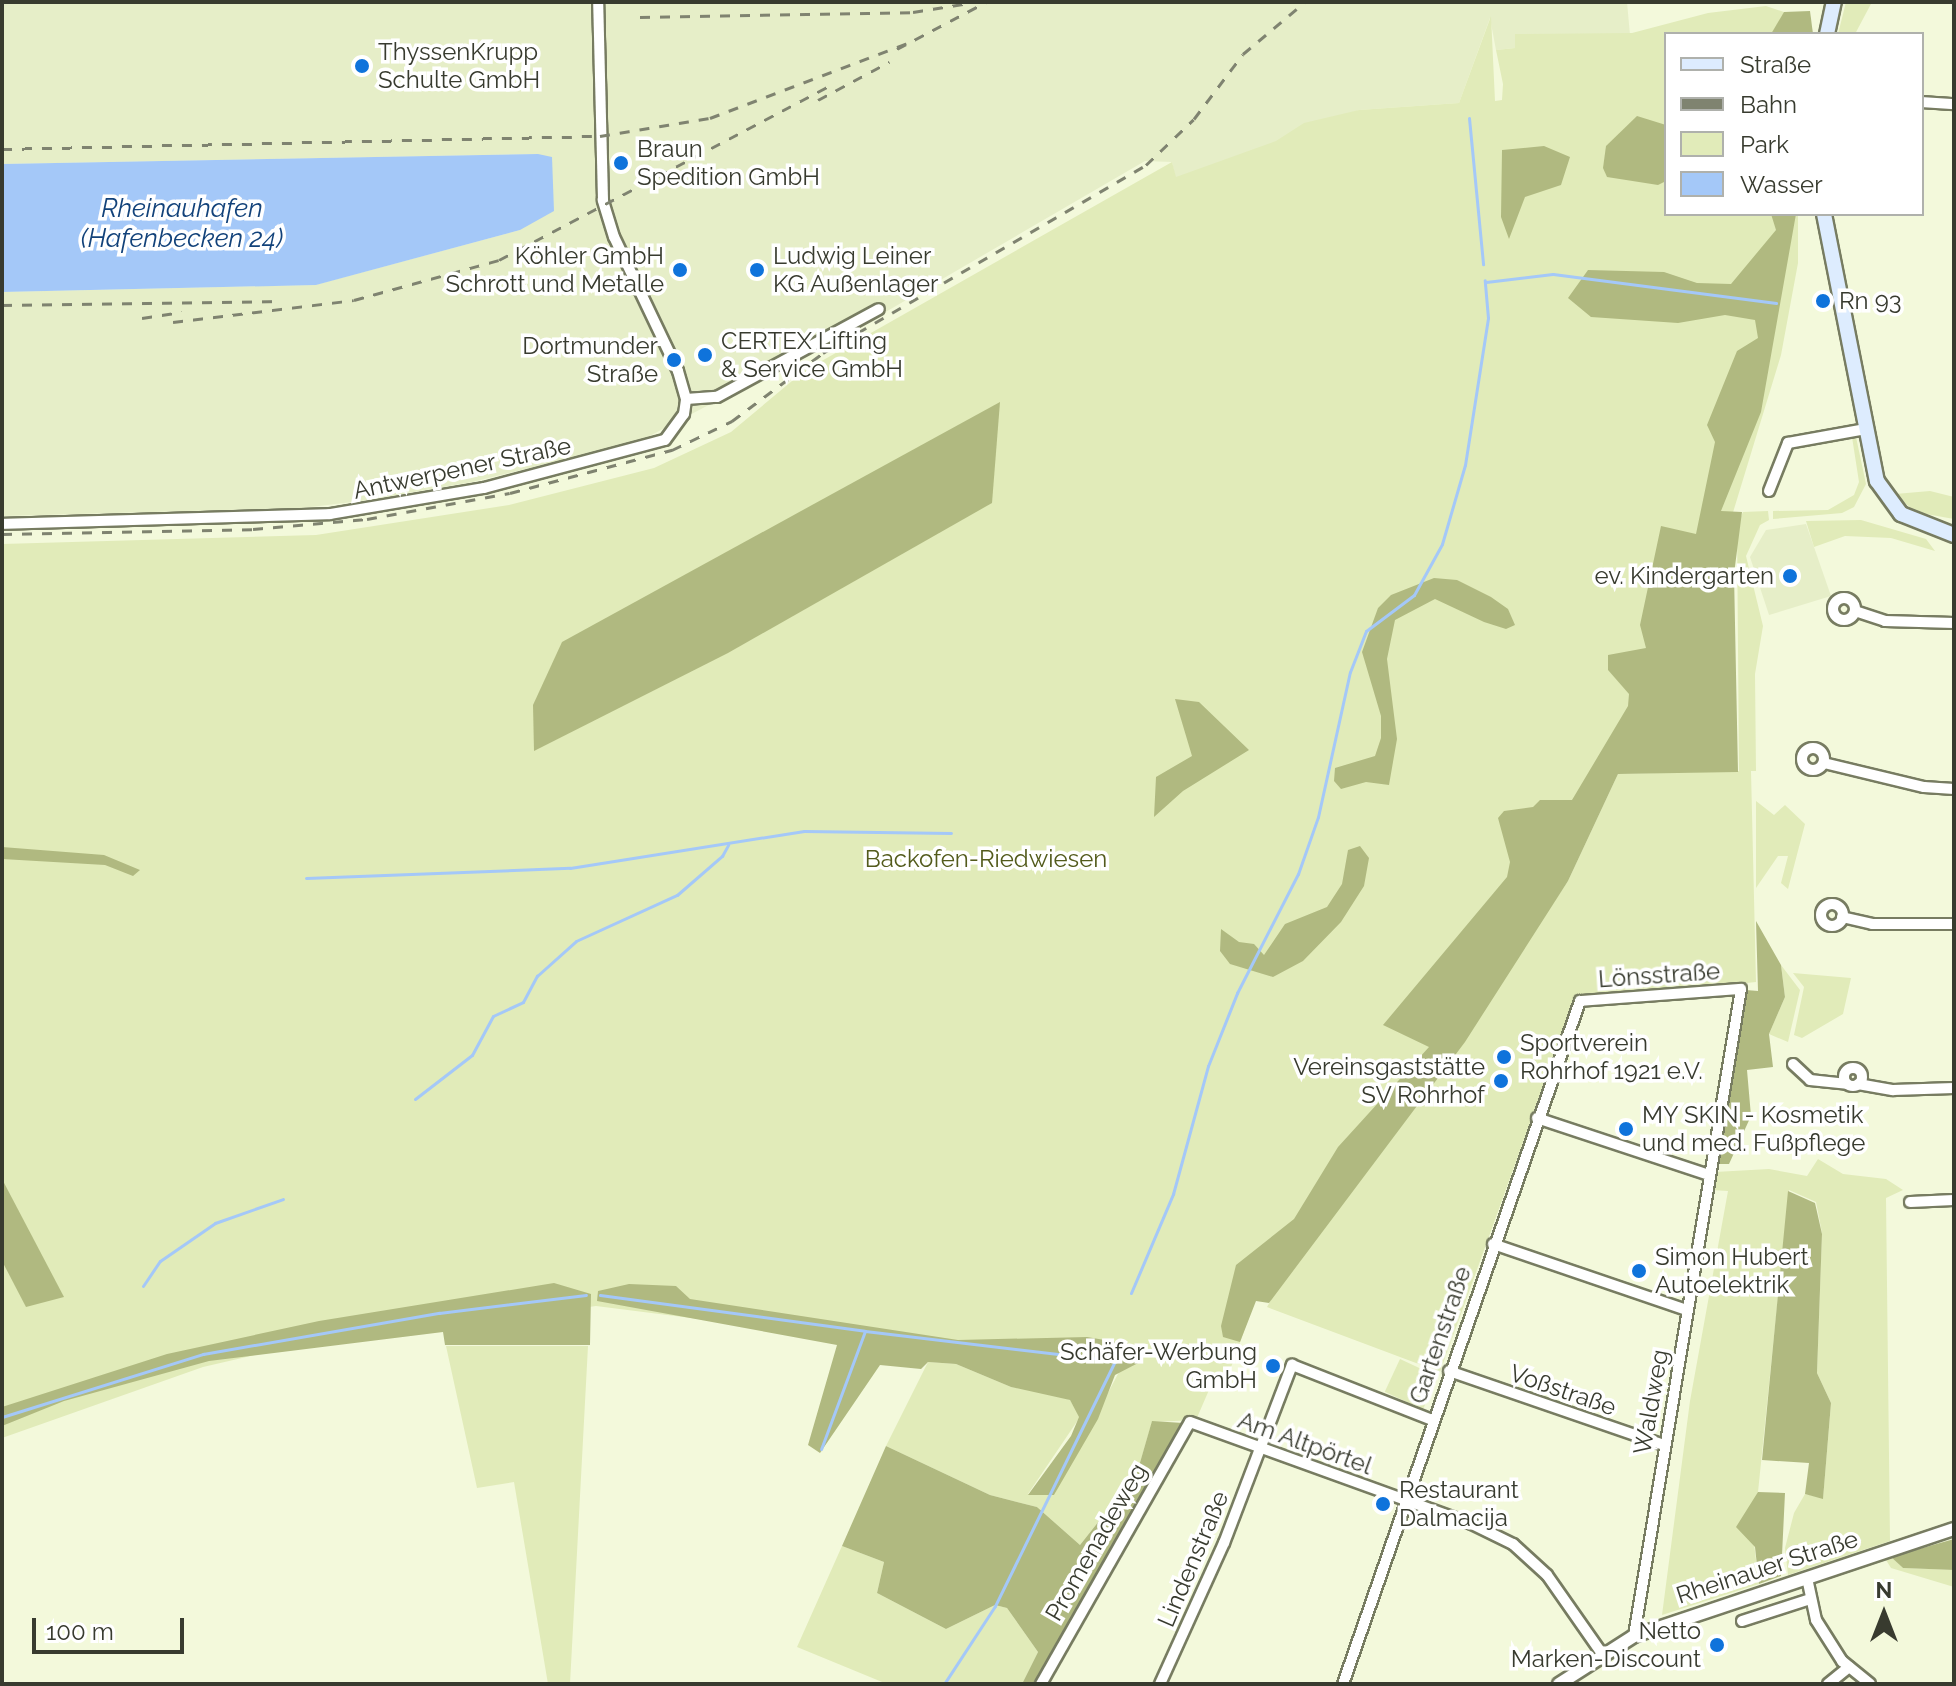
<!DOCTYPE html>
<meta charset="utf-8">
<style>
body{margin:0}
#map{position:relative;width:1956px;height:1686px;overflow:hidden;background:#f3f9db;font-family:Raleway,sans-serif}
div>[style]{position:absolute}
.built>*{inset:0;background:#e6eec8}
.green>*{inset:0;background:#e1ebb9;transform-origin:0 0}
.forest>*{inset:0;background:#b0b980}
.water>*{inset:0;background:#a4c8f8}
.stream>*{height:3px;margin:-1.5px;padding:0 1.5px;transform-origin:1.5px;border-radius:1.5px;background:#a4c8f8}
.roads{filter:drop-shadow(2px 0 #777c61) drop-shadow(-2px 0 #777c61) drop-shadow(0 2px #777c61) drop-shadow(0 -2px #777c61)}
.minor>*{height:10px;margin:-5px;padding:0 5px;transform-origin:5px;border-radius:5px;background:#fff}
.minor>.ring{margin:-5px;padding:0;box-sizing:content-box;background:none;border:10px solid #fff;border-radius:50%}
.tertiary>*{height:12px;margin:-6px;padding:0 6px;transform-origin:6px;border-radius:6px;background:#fff}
.secondary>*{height:14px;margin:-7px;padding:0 7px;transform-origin:7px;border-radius:7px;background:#ddecfe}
.rail>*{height:3px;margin-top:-1.5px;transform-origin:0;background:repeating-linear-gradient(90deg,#7f8370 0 10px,transparent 0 20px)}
.dots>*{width:22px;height:22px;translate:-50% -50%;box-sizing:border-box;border:4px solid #fff;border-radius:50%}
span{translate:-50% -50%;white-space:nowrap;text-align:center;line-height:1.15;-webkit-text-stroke:7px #fff;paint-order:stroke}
.poi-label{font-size:24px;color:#383b2f}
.left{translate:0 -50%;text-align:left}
.right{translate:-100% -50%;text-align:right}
.street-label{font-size:24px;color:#383b2f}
.park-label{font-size:24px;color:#535b1c}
.water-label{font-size:26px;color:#12427a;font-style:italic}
.frame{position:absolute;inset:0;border:4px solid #383b2f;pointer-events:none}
.legend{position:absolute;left:1664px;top:32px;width:260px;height:184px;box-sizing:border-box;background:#fff;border:2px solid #afb1ac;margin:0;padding:10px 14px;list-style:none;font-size:24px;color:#383b2f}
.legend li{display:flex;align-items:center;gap:16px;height:40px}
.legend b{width:40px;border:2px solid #afb1ac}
.north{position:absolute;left:1844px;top:1574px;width:80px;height:80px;-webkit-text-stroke:6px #fff;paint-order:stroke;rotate:0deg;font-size:22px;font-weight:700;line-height:32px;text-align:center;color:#383b2f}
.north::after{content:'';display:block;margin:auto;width:28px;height:36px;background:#383b2f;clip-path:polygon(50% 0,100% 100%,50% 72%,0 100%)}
.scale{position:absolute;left:32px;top:1618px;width:152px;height:36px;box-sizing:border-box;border:4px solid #383b2f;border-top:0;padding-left:10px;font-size:24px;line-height:28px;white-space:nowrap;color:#383b2f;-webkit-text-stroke:6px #fff;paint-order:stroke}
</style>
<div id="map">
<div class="built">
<i style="clip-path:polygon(2px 2px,1627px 2px,1630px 35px,1496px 50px,1490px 18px,1459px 103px,1359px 110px,1242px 165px,1176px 181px,1172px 162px,1145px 161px,877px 317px,640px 441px,472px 482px,361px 501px,302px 508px,2px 516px,2px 292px,315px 285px,520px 230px,538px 154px,2px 164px)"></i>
<i style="clip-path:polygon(1806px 524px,1831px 596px,1769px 615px,1750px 557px,1766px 530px)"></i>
</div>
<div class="green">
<i style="clip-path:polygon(1846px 2px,1872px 2px,1855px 34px,1838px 34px)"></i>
<i style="clip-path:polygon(1766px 6px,1784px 12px,1783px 34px,1666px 34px,1666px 214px,1798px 214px,1798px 263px,1781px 355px,1695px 637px,1608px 785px,1549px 909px,1568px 881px,1618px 774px,1739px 771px,1737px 525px,1743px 512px,1768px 511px,1769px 520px,1760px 525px,1746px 556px,1763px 626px,1755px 674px,1756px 771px,1751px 771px,1756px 982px,1574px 1001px,1440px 1372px,1267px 1307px,1271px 1300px,1256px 1298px,1225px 1384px,1212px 1383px,1196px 1420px,1152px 1422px,1137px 1473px,1080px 1545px,1037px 1507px,990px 1495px,886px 1446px,928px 1362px,956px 1364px,1011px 1387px,1054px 1393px,1070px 1400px,1080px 1417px,1028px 1494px,1054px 1495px,1119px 1372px,596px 1306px,259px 1354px,203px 1367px,2px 1438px,2px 544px,316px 535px,509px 505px,654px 468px,731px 432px,804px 371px,1172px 162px,1176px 177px,1276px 141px,1304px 123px,1359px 110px,1459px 103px,1491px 16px,1495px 101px,1502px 100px,1503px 84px,1496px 50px,1515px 48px,1515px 34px,1632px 33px,1708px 13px)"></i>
<i style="clip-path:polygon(1852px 437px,1856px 437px,1866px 484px,1854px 507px,1842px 513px,1773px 519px,1773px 511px,1828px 510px,1854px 495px,1859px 482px)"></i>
<i style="clip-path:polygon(1930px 491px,1954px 497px,1954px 519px,1915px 512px,1895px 494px)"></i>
<i style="clip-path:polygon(1861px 520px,1926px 539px,1935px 551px,1891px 538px,1845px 536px,1814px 547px,1806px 521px)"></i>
<i style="clip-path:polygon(1756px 801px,1774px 815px,1785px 805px,1805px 824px,1788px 889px,1781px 883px,1788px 856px,1778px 856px,1756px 888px)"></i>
<i style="clip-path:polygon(1781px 965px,1800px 990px,1788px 1042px,1769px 1034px,1785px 997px)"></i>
<i style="clip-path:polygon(1793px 973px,1851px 978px,1843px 1014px,1802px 1038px,1794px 1035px,1804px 987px)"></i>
<i style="clip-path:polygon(1818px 1159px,1843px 1174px,1886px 1179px,1903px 1190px,1886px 1198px,1890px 1541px,1788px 1575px,1785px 1548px,1794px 1513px,1805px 1494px,1823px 1498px,1831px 1403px,1817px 1373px,1822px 1233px,1816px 1202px,1789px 1190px,1758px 1492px,1750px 1511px,1759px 1584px,1662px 1615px,1690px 1401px,1728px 1191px,1711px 1190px,1715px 1172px,1769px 1169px,1807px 1176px)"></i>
<i style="clip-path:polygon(446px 1346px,588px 1346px,570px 1684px,548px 1684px,514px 1482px,477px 1488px)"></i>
<i style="left:1400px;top:1359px;width:42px;height:36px;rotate:25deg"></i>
<i style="clip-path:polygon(842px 1546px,884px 1562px,877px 1593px,946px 1629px,995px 1605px,1007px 1608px,1038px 1652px,1022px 1684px,887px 1684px,797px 1647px)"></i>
<i style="clip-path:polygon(1891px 1557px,1903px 1568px,1954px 1570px,1954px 1587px,1891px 1568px,1886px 1560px)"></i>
</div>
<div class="forest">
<i style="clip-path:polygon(1810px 11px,1813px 34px,1771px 34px,1784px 12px)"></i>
<i style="clip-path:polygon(1637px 116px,1666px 125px,1666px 181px,1658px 185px,1607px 177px,1603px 168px,1606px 146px)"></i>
<i style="clip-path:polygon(1544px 146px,1570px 157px,1561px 185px,1525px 197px,1509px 239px,1501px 217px,1502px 150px)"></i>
<i style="clip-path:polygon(1771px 214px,1796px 214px,1761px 412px,1721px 511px,1742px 512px,1734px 574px,1738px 772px,1618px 774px,1568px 881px,1465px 1042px,1269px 1303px,1256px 1301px,1240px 1342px,1223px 1337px,1221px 1326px,1236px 1265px,1294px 1219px,1338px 1147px,1429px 1047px,1383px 1025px,1507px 877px,1510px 862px,1498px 818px,1504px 811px,1533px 807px,1540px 800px,1572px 800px,1628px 706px,1629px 694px,1608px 670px,1608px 655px,1646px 648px,1640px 625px,1661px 526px,1696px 534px,1715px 442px,1707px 425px,1737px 351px,1758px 338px,1755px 320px,1725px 315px,1678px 323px,1591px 317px,1568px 298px,1588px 270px,1664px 272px,1697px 283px,1731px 284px,1776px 230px)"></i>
<i style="clip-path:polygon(1000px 402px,992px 503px,728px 653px,534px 751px,533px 705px,562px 642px)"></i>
<i style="clip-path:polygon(1434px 578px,1457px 580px,1491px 597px,1508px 609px,1515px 625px,1506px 629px,1484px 622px,1435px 599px,1395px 620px,1387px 659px,1397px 739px,1389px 785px,1366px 782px,1341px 789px,1334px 781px,1335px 768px,1375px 756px,1381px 738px,1381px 716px,1362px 652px,1378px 608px,1391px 595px)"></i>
<i style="clip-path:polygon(1175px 699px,1199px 702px,1249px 750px,1183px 791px,1154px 817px,1156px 777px,1192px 756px)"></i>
<i style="clip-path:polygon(1360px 846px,1369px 858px,1364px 886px,1341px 922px,1303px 961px,1273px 977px,1230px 964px,1220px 951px,1221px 929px,1239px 942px,1254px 944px,1264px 955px,1285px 924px,1327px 907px,1342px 884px,1348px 850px)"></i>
<i style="clip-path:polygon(2px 847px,104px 855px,140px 870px,133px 876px,105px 865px,2px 859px)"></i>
<i style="clip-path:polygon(1756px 921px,1781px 965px,1785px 997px,1769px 1034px,1773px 1067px,1747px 1070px,1751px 1116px,1729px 1164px,1716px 1164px,1746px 990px,1758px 991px)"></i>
<i style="clip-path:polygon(2px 1179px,64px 1297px,26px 1307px,2px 1261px)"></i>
<i style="clip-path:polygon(1788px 1191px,1815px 1203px,1822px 1234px,1817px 1373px,1831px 1403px,1823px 1499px,1805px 1494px,1809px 1463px,1762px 1460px)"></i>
<i style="clip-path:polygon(554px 1283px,591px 1294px,590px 1345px,445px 1345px,443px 1332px,209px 1361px,64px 1401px,2px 1426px,2px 1407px,167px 1354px,319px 1321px)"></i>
<i style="clip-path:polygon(629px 1284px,676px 1286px,690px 1299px,958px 1340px,1087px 1337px,1128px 1344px,1142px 1361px,1115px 1375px,1098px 1419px,1054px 1495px,1028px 1495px,1071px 1436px,1079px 1417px,1070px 1400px,1011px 1387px,956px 1364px,928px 1362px,921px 1369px,880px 1365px,820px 1453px,808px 1445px,837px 1345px,597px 1301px,598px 1291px)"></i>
<i style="clip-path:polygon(1152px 1421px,1183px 1423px,1035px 1684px,1022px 1684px,1038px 1652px,1007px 1608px,995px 1605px,946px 1629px,877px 1593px,884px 1562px,842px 1546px,886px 1446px,990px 1495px,1037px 1507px,1080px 1545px,1137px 1473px)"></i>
<i style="clip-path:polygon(1758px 1492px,1785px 1493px,1781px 1576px,1759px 1584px,1755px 1547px,1736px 1527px)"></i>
<i style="clip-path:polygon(1954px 1539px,1954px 1570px,1903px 1568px,1891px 1557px)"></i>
</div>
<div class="water">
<i style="clip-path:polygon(538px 154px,552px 157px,554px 211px,520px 230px,316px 285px,2px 292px,2px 164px)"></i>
</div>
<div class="stream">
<i style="left:1469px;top:118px;width:147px;rotate:84.5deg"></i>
<i style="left:1486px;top:282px;width:67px;rotate:-6.8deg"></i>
<i style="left:1553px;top:274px;width:225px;rotate:7.4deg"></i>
<i style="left:306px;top:878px;width:264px;rotate:-2.2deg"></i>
<i style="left:570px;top:868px;width:237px;rotate:-9deg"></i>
<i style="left:804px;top:831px;width:147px;rotate:0.8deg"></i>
<i style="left:415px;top:1099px;width:72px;rotate:-37.7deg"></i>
<i style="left:472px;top:1055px;width:44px;rotate:-61.7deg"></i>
<i style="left:493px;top:1016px;width:33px;rotate:-25deg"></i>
<i style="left:523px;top:1002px;width:30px;rotate:-62deg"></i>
<i style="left:537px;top:976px;width:52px;rotate:-41.9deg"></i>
<i style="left:576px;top:941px;width:111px;rotate:-24.5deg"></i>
<i style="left:677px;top:895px;width:60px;rotate:-40.9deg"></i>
<i style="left:722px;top:856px;width:13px;rotate:-61deg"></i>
<i style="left:143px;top:1286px;width:30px;rotate:-56deg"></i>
<i style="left:160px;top:1261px;width:67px;rotate:-34.6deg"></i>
<i style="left:215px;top:1223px;width:72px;rotate:-19.4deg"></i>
<i style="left:1131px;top:1293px;width:108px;rotate:-67deg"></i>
<i style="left:1173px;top:1194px;width:133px;rotate:-74.7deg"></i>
<i style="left:1208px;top:1066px;width:79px;rotate:-68.3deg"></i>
<i style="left:1237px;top:993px;width:134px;rotate:-62.9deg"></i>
<i style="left:1298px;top:874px;width:60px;rotate:-70.7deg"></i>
<i style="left:1318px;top:817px;width:148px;rotate:-77.6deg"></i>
<i style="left:1350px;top:672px;width:44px;rotate:-68.7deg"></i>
<i style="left:1366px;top:631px;width:60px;rotate:-36.9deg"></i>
<i style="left:1414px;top:595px;width:58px;rotate:-61.2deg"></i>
<i style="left:1442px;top:544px;width:82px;rotate:-73.8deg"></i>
<i style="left:1465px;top:465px;width:149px;rotate:-81.1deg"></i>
<i style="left:1488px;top:318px;width:38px;rotate:-95deg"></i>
<i style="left:600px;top:1295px;width:267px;rotate:7.7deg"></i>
<i style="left:865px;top:1331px;width:126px;rotate:110.4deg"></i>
<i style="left:865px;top:1331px;width:252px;rotate:6.8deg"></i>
<i style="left:1115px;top:1361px;width:273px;rotate:116.1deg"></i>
<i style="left:995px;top:1606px;width:93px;rotate:123.2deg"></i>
<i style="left:2px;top:1417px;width:211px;rotate:-17.4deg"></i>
<i style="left:203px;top:1354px;width:240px;rotate:-9.9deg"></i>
<i style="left:439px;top:1313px;width:148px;rotate:-7deg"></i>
</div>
<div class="roads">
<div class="minor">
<i style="left:1922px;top:102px;width:32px;rotate:4deg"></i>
<i style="left:686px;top:399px;width:31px;rotate:-4deg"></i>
<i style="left:717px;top:397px;width:184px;rotate:-28.5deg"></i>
<i style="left:1769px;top:491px;width:52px;rotate:-68.4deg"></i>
<i style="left:1788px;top:443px;width:79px;rotate:-10.2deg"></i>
<i style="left:2px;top:524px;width:328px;rotate:-1.7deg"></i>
<i style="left:330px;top:514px;width:156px;rotate:-9.6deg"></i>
<i style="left:484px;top:488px;width:187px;rotate:-14.9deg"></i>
<i style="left:665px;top:440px;width:32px;rotate:-54deg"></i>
<i style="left:684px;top:414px;width:15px;rotate:-82deg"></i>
<i style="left:686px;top:399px;width:29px;rotate:-106deg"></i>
<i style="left:678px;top:371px;width:148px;rotate:-115.5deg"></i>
<i style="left:614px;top:237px;width:39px;rotate:-107deg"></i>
<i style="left:603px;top:200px;width:198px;rotate:-91.4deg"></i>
<i class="ring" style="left:1833px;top:598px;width:12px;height:12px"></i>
<i style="left:1855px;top:611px;width:32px;rotate:18deg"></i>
<i style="left:1885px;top:621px;width:69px;rotate:1.7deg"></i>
<i class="ring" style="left:1802px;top:748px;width:12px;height:12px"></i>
<i style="left:1824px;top:763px;width:103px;rotate:13.5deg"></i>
<i style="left:1924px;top:787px;width:30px;rotate:4deg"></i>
<i class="ring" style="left:1821px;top:904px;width:12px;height:12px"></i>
<i style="left:1842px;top:917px;width:31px;rotate:13deg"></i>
<i style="left:1872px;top:924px;width:82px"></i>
<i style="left:1793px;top:1064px;width:23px;rotate:43deg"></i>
<i style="left:1810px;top:1080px;width:37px;rotate:6deg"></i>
<i class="ring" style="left:1844px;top:1068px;width:8px;height:8px"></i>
<i style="left:1858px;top:1084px;width:36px;rotate:10deg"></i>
<i style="left:1893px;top:1090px;width:61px;rotate:-1.9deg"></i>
<i style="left:1537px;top:1118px;width:181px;rotate:18.3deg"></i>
<i style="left:1910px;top:1202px;width:44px;rotate:-2.6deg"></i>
<i style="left:1493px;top:1244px;width:205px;rotate:18.8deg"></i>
<i style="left:1449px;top:1371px;width:227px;rotate:19deg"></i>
<i style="left:1807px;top:1578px;width:43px;rotate:77.9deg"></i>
<i style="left:1816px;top:1620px;width:49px;rotate:57.6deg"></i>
<i style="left:1842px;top:1661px;width:36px;rotate:39deg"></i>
<i style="left:1742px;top:1621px;width:71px;rotate:-17.9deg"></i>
<i style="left:1041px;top:1684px;width:301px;rotate:-60.4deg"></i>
<i style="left:1190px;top:1422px;width:300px;rotate:19.9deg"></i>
<i style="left:1472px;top:1524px;width:46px;rotate:26deg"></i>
<i style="left:1513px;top:1544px;width:46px;rotate:42.4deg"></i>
<i style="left:1547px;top:1575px;width:98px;rotate:55deg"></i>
<i style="left:1160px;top:1684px;width:155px;rotate:-65.6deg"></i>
<i style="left:1224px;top:1543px;width:191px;rotate:-69.1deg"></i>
<i style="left:1292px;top:1365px;width:150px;rotate:21.4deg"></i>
<i style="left:1343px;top:1684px;width:723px;rotate:-70.86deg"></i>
<i style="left:1580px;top:1001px;width:161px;rotate:-4.3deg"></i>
<i style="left:1741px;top:989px;width:656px;rotate:99.39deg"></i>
<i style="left:1828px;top:1684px;width:27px;rotate:-39deg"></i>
</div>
<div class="tertiary">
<i style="left:1559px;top:1684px;width:89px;rotate:-32.6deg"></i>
<i style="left:1634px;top:1636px;width:337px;rotate:-18.5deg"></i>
</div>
<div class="secondary">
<i style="left:1827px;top:34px;width:33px;rotate:-78deg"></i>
<i style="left:1824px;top:214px;width:272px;rotate:78.8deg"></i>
<i style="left:1877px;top:481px;width:41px;rotate:54deg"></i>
<i style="left:1901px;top:514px;width:57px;rotate:21.6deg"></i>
</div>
</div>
<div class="rail">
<i style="left:640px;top:17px;width:273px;rotate:-1deg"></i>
<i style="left:913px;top:12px;width:57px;rotate:-9.1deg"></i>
<i style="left:897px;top:49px;width:101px;rotate:-27.8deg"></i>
<i style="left:818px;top:100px;width:81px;rotate:-28.2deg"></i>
<i style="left:2px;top:149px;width:598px;rotate:-1.25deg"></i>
<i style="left:600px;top:136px;width:111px;rotate:-9.3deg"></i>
<i style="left:710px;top:118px;width:211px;rotate:-20.8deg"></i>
<i style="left:2px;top:305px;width:280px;rotate:-0.8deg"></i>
<i style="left:142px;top:318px;width:40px;rotate:-8.5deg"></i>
<i style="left:173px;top:322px;width:182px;rotate:-6.9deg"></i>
<i style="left:354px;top:300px;width:150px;rotate:-15.4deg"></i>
<i style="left:499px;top:260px;width:371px;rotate:-27.8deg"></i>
<i style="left:2px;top:534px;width:251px;rotate:-1.1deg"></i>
<i style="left:253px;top:529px;width:114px;rotate:-5deg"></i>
<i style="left:367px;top:519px;width:145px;rotate:-10.3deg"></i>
<i style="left:510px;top:493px;width:168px;rotate:-14.9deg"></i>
<i style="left:672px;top:450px;width:67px;rotate:-25.8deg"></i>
<i style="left:732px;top:421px;width:114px;rotate:-36.8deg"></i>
<i style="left:823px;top:353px;width:374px;rotate:-30.2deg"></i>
<i style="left:1146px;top:165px;width:66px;rotate:-43.8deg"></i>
<i style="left:1194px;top:119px;width:81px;rotate:-53deg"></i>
<i style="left:1243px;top:54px;width:81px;rotate:-40deg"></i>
</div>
<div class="dots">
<i style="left:362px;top:66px;background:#0f73db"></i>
<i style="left:621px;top:163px;background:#0f73db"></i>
<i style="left:680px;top:270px;background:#0f73db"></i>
<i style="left:757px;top:270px;background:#0f73db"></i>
<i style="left:1823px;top:301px;background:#0f73db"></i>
<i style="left:705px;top:355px;background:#0f73db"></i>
<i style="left:674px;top:360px;background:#0f73db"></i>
<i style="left:1790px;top:576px;background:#0f73db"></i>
<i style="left:1504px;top:1057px;background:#0f73db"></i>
<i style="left:1501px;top:1081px;background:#0f73db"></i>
<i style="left:1626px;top:1129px;background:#0f73db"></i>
<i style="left:1639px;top:1271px;background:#0f73db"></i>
<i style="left:1273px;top:1366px;background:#0f73db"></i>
<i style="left:1383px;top:1504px;background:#0f73db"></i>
<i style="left:1717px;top:1645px;background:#0f73db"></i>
</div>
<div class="poi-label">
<span class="left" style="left:378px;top:66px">ThyssenKrupp<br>Schulte GmbH</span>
<span class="left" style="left:637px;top:163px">Braun<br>Spedition GmbH</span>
<span class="right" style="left:664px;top:270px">Köhler GmbH<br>Schrott und Metalle</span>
<span class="left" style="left:773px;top:270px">Ludwig Leiner<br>KG Außenlager</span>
<span class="left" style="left:1839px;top:301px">Rn 93</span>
<span class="left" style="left:721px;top:355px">CERTEX Lifting<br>&amp; Service GmbH</span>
<span class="right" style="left:658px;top:360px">Dortmunder<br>Straße</span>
<span class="right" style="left:1774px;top:576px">ev. Kindergarten</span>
<span class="left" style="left:1520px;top:1057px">Sportverein<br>Rohrhof 1921 e.V.</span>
<span class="right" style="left:1485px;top:1081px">Vereinsgaststätte<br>SV Rohrhof</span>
<span class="left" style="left:1642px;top:1129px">MY SKIN - Kosmetik<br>und med. Fußpflege</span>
<span class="left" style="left:1655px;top:1271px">Simon Hubert<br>Autoelektrik</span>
<span class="right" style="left:1257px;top:1366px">Schäfer-Werbung<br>GmbH</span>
<span class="left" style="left:1399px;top:1504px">Restaurant<br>Dalmacija</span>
<span class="right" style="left:1701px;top:1645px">Netto<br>Marken-Discount</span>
</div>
<div class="street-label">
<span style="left:462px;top:468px;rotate:-12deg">Antwerpener Straße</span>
<span style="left:1659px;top:975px;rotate:-4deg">Lönsstraße</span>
<span style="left:1440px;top:1335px;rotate:-71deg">Gartenstraße</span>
<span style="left:1563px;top:1390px;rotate:19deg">Voßstraße</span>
<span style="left:1651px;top:1402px;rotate:-80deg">Waldweg</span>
<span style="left:1305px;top:1443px;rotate:20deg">Am Altpörtel</span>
<span style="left:1096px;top:1542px;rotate:-60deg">Promenadeweg</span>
<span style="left:1193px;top:1559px;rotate:-67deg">Lindenstraße</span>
<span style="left:1767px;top:1567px;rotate:-18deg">Rheinauer Straße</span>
</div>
<div class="park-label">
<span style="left:986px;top:859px">Backofen-Riedwiesen</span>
</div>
<div class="water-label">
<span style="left:182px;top:224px">Rheinauhafen<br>(Hafenbecken 24)</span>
</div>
<div class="frame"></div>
<ul class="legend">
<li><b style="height:10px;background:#ddecfe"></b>Straße</li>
<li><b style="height:10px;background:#7f8370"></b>Bahn</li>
<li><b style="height:22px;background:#e1ebb9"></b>Park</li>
<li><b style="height:22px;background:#a4c8f8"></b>Wasser</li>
</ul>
<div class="north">N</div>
<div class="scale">100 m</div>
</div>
